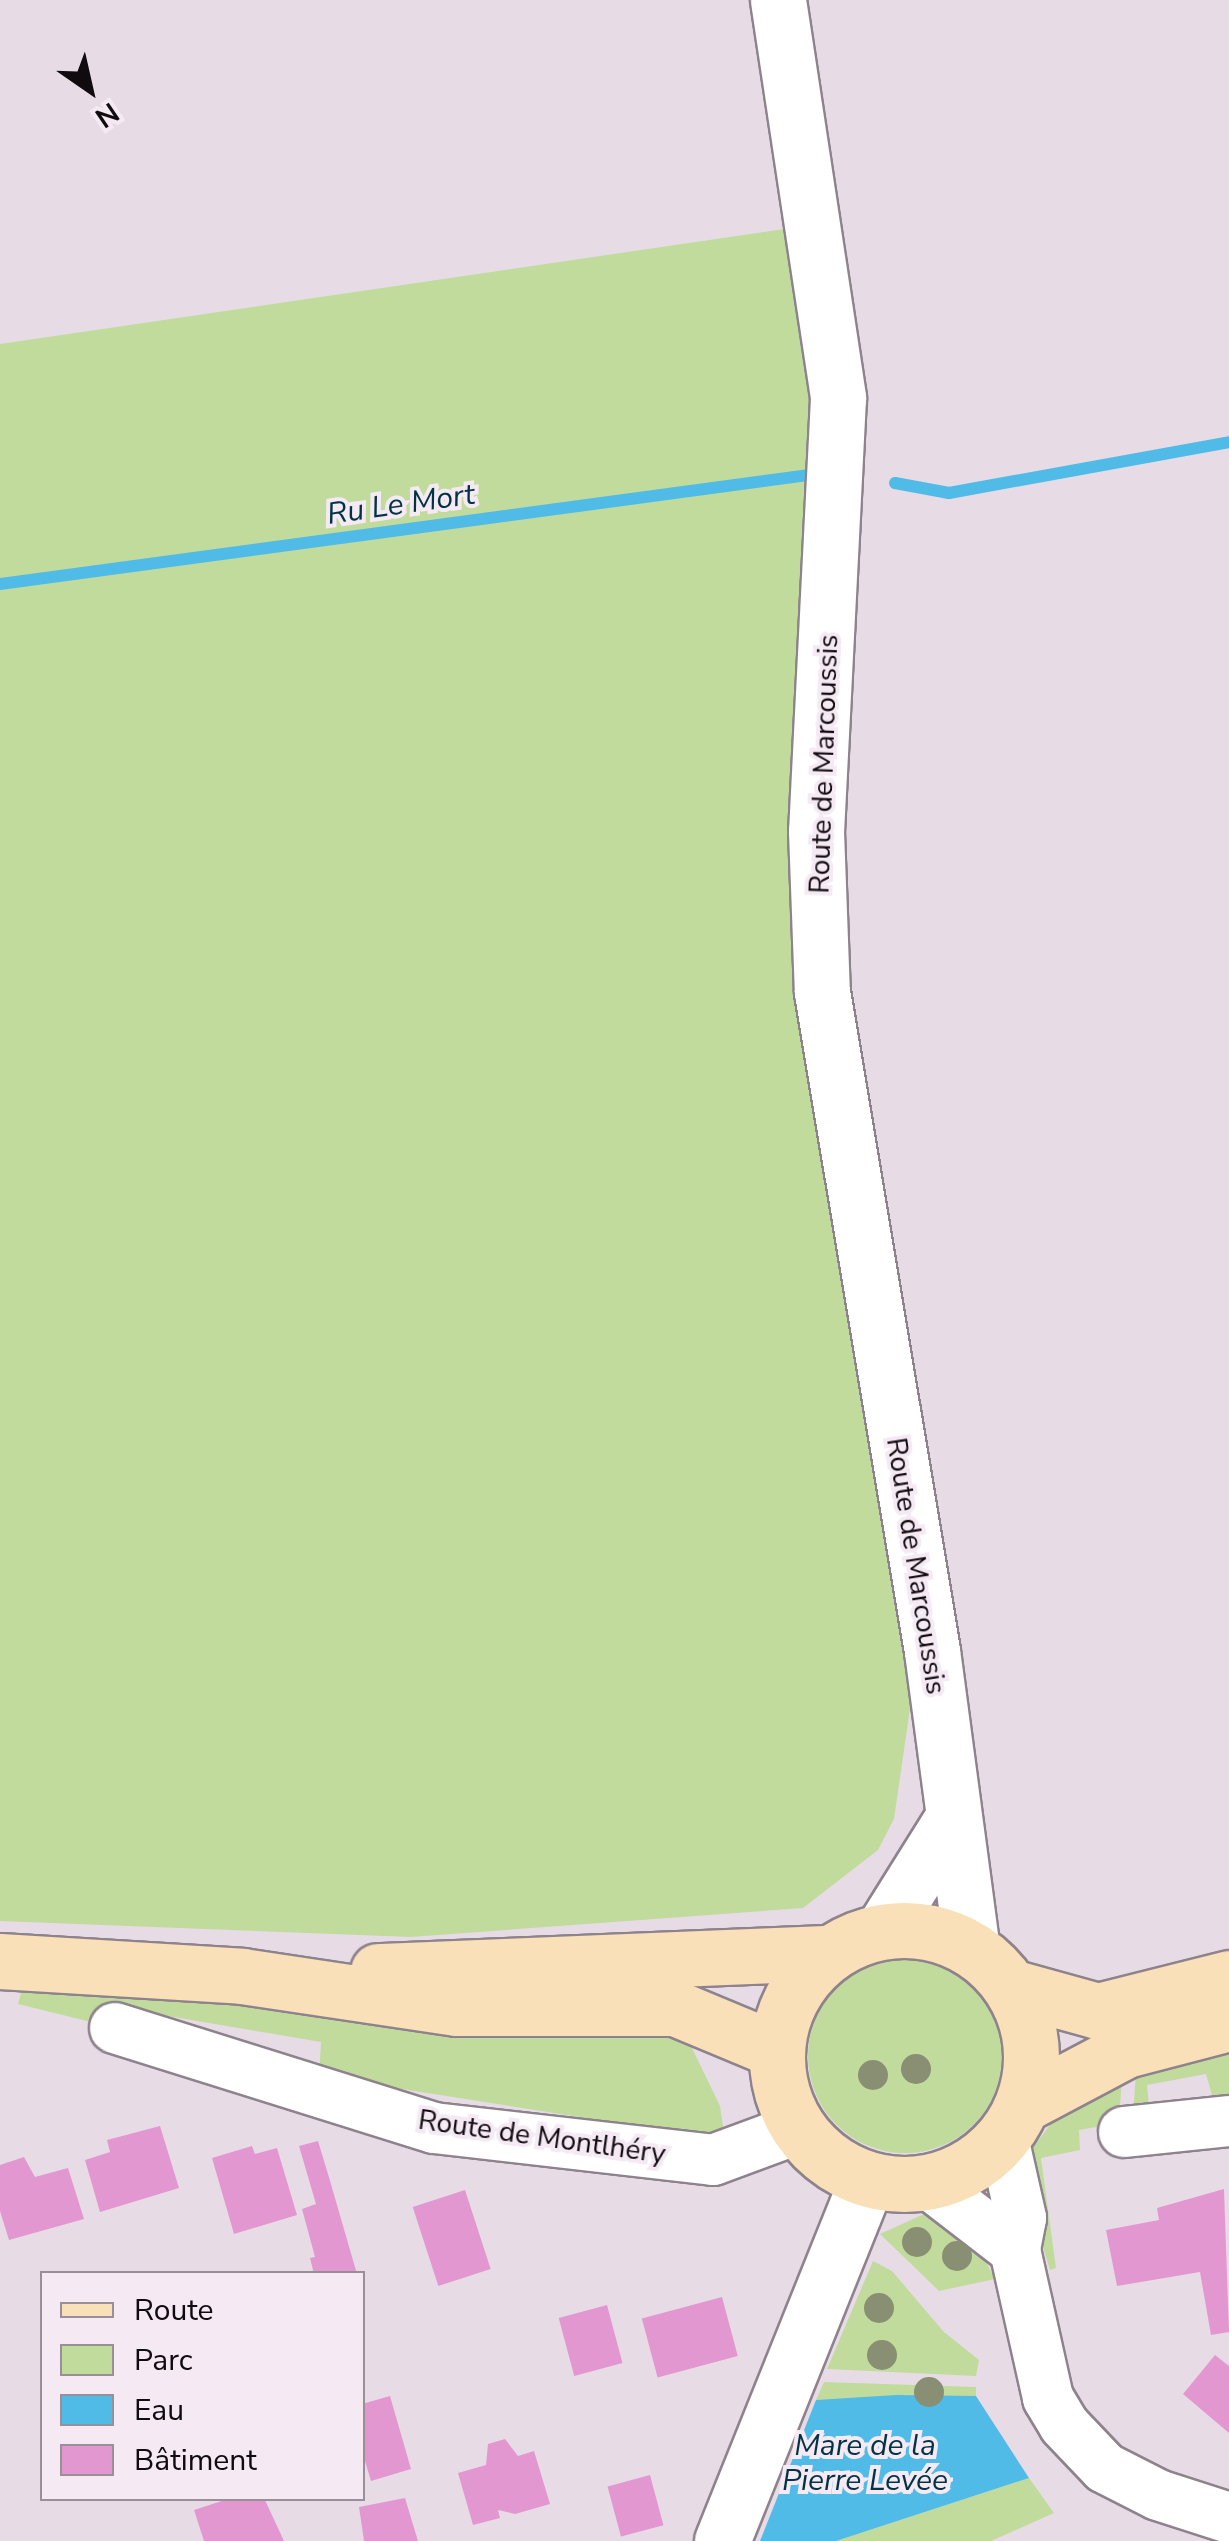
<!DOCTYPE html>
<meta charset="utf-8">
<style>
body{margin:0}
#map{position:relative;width:1229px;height:2541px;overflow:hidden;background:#e7dce6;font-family:"Nunito Sans",sans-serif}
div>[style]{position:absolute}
.green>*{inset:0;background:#c1db9d}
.round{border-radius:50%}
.water>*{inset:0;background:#50bbe7}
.stream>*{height:12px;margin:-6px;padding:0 6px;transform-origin:6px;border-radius:6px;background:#50bbe7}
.building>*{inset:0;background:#e297d1;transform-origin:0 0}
.roads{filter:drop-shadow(2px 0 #8e838d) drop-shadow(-2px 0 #8e838d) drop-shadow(0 2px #8e838d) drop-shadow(0 -2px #8e838d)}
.minor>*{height:50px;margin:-25px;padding:0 25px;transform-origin:25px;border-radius:25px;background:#fff}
.tertiary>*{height:55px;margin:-27.5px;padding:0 27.5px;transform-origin:27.5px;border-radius:27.5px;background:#fff}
.secondary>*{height:55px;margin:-27.5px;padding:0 27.5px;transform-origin:27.5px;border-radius:27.5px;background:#f9e0b9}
.secondary>.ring{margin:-27.5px;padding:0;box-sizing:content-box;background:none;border:55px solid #f9e0b9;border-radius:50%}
.trees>*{width:30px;height:30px;margin:-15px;border-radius:50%;background:#898f73}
span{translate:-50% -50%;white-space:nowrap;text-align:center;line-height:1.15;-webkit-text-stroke:8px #f5e9f3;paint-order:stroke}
.street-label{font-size:28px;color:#0f0b0e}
.water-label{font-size:30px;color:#034;font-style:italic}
.legend{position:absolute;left:40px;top:2271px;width:325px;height:230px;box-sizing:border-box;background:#f5e9f3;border:2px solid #999097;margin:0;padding:12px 18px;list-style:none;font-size:30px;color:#0f0b0e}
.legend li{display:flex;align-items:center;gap:20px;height:50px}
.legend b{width:50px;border:2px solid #999097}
.north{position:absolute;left:40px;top:40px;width:100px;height:100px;-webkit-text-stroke:8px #f5e9f3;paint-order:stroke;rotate:146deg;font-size:28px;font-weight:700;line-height:40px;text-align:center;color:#0f0b0e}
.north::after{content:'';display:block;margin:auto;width:35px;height:45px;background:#0f0b0e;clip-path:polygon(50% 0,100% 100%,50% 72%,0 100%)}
</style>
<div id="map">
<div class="green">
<i style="clip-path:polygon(791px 228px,812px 413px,798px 762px,915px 1674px,894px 1819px,878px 1850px,803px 1908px,411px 1937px,0 1921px,0 344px)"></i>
<i class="round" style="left:808px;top:1959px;width:194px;height:194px"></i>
<i style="clip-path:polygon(23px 1985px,698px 2031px,692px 2048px,720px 2106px,725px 2140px,319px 2076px,321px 2042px,103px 2005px,99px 2024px,18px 2004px)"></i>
<i style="clip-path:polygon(1229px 2053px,1229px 2108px,1216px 2109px,1206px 2074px,1147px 2085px,1150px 2117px,1133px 2118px,1136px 2071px)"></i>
<i style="clip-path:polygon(1122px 2075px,1119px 2123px,1079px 2130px,1080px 2150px,1041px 2158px,1056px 2268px,1050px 2270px,1034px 2217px,1031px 2150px,1059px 2113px)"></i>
<i style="clip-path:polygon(924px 2214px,939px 2217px,983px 2256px,995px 2279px,939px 2291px,880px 2234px)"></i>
<i style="clip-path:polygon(873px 2261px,892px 2271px,944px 2332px,979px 2360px,976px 2376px,827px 2369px)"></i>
<i style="clip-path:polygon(824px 2382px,976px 2387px,976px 2396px,816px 2400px)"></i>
<i style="clip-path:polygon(1029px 2478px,1054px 2513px,991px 2541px,836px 2541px)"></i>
</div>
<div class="water">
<i style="clip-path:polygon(896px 2395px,976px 2396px,1029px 2478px,836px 2541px,760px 2541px,816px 2400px)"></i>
</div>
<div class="stream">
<i style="left:895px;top:483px;width:55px;rotate:10.5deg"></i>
<i style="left:949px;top:493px;width:285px;rotate:-10.3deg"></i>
<i style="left:0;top:584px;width:815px;rotate:-7.68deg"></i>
</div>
<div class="building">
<i style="clip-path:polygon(160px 2126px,179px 2188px,100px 2212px,85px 2160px,110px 2152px,107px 2140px)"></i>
<i style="clip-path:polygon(318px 2141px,328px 2174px,357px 2274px,314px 2274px,310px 2258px,315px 2257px,302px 2209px,316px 2204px,299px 2146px)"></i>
<i style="clip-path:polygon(252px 2146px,255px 2154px,277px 2148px,297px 2215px,234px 2234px,212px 2158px)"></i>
<i style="clip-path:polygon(24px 2157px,35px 2177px,68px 2168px,84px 2219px,9px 2240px,0 2211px,0 2165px)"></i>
<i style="clip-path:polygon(1224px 2189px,1229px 2332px,1211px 2335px,1200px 2272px,1117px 2286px,1106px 2230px,1159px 2220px,1157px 2208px)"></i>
<i style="left:465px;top:2190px;width:83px;height:55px;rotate:72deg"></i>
<i style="left:722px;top:2297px;width:61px;height:83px;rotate:75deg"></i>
<i style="left:607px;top:2305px;width:60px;height:50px;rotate:75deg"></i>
<i style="clip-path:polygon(1215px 2355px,1229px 2366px,1229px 2433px,1183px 2394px)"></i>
<i style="clip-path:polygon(390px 2396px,411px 2469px,371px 2481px,362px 2451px,362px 2404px)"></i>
<i style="clip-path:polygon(505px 2439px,518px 2456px,534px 2451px,550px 2504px,515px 2514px,498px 2510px,500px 2518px,473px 2525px,458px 2473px,486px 2465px,488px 2444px)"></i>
<i style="left:650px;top:2475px;width:52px;height:44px;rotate:75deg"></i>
<i style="clip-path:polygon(231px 2498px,264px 2498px,284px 2541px,204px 2541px,194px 2510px)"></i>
<i style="clip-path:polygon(405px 2498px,418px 2541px,364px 2541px,359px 2507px)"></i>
</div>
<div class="roads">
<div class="minor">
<i style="left:115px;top:2028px;width:334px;rotate:17.4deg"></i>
<i style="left:434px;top:2128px;width:281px;rotate:6.5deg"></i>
<i style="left:713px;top:2160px;width:90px;rotate:-20.3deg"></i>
<i style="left:1124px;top:2132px;width:106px;rotate:-6deg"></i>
<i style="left:1003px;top:2138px;width:82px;rotate:77.3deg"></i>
<i style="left:1021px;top:2218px;width:33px;rotate:101deg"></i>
<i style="left:1015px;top:2250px;width:152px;rotate:77.4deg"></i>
<i style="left:1048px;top:2398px;width:31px;rotate:59deg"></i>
<i style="left:1064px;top:2425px;width:59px;rotate:46.4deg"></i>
<i style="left:1105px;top:2468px;width:59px;rotate:27deg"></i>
<i style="left:1158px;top:2495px;width:75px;rotate:17.9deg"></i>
<i style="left:928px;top:2183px;width:110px;rotate:37.6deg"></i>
</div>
<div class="tertiary">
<i style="left:778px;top:0;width:402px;rotate:81.4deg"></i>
<i style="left:838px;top:398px;width:434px;rotate:92.9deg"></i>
<i style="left:816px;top:831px;width:161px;rotate:87.9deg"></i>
<i style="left:822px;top:992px;width:668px;rotate:80.52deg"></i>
<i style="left:932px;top:1651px;width:301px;rotate:82.4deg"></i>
<i style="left:882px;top:1931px;width:128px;rotate:-58deg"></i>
<i style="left:722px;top:2541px;width:389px;rotate:-68.1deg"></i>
</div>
<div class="secondary">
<i class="ring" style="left:777px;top:1930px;width:199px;height:199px"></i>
<i style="left:0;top:1961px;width:242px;rotate:3.5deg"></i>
<i style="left:242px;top:1976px;width:217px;rotate:8.5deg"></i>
<i style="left:457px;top:2008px;width:218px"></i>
<i style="left:675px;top:2008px;width:109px;rotate:22.6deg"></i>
<i style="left:378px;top:1971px;width:451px;rotate:-2.3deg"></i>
<i style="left:1011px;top:1987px;width:90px;rotate:15.4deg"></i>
<i style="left:1098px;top:2011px;width:135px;rotate:-14.1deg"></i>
<i style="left:1022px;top:2105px;width:118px;rotate:-27.9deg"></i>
<i style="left:1126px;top:2050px;width:106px;rotate:-14.7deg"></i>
</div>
</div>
<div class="trees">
<i style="left:916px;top:2069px"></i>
<i style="left:873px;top:2075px"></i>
<i style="left:917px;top:2242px"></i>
<i style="left:957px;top:2256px"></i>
<i style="left:879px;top:2308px"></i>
<i style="left:882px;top:2355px"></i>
<i style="left:929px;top:2392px"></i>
</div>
<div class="street-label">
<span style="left:824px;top:764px;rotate:-88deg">Route de Marcoussis</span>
<span style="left:916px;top:1566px;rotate:81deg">Route de Marcoussis</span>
<span style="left:542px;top:2137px;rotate:8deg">Route de Montlhéry</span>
</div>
<div class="water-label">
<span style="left:401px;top:505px;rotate:-8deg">Ru Le Mort</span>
<span style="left:865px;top:2463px">Mare de la<br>Pierre Levée</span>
</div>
<ul class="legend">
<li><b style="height:12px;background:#f9e0b9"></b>Route</li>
<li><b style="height:28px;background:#c1db9d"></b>Parc</li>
<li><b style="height:28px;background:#50bbe7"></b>Eau</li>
<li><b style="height:28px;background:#e297d1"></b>Bâtiment</li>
</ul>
<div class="north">N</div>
</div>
